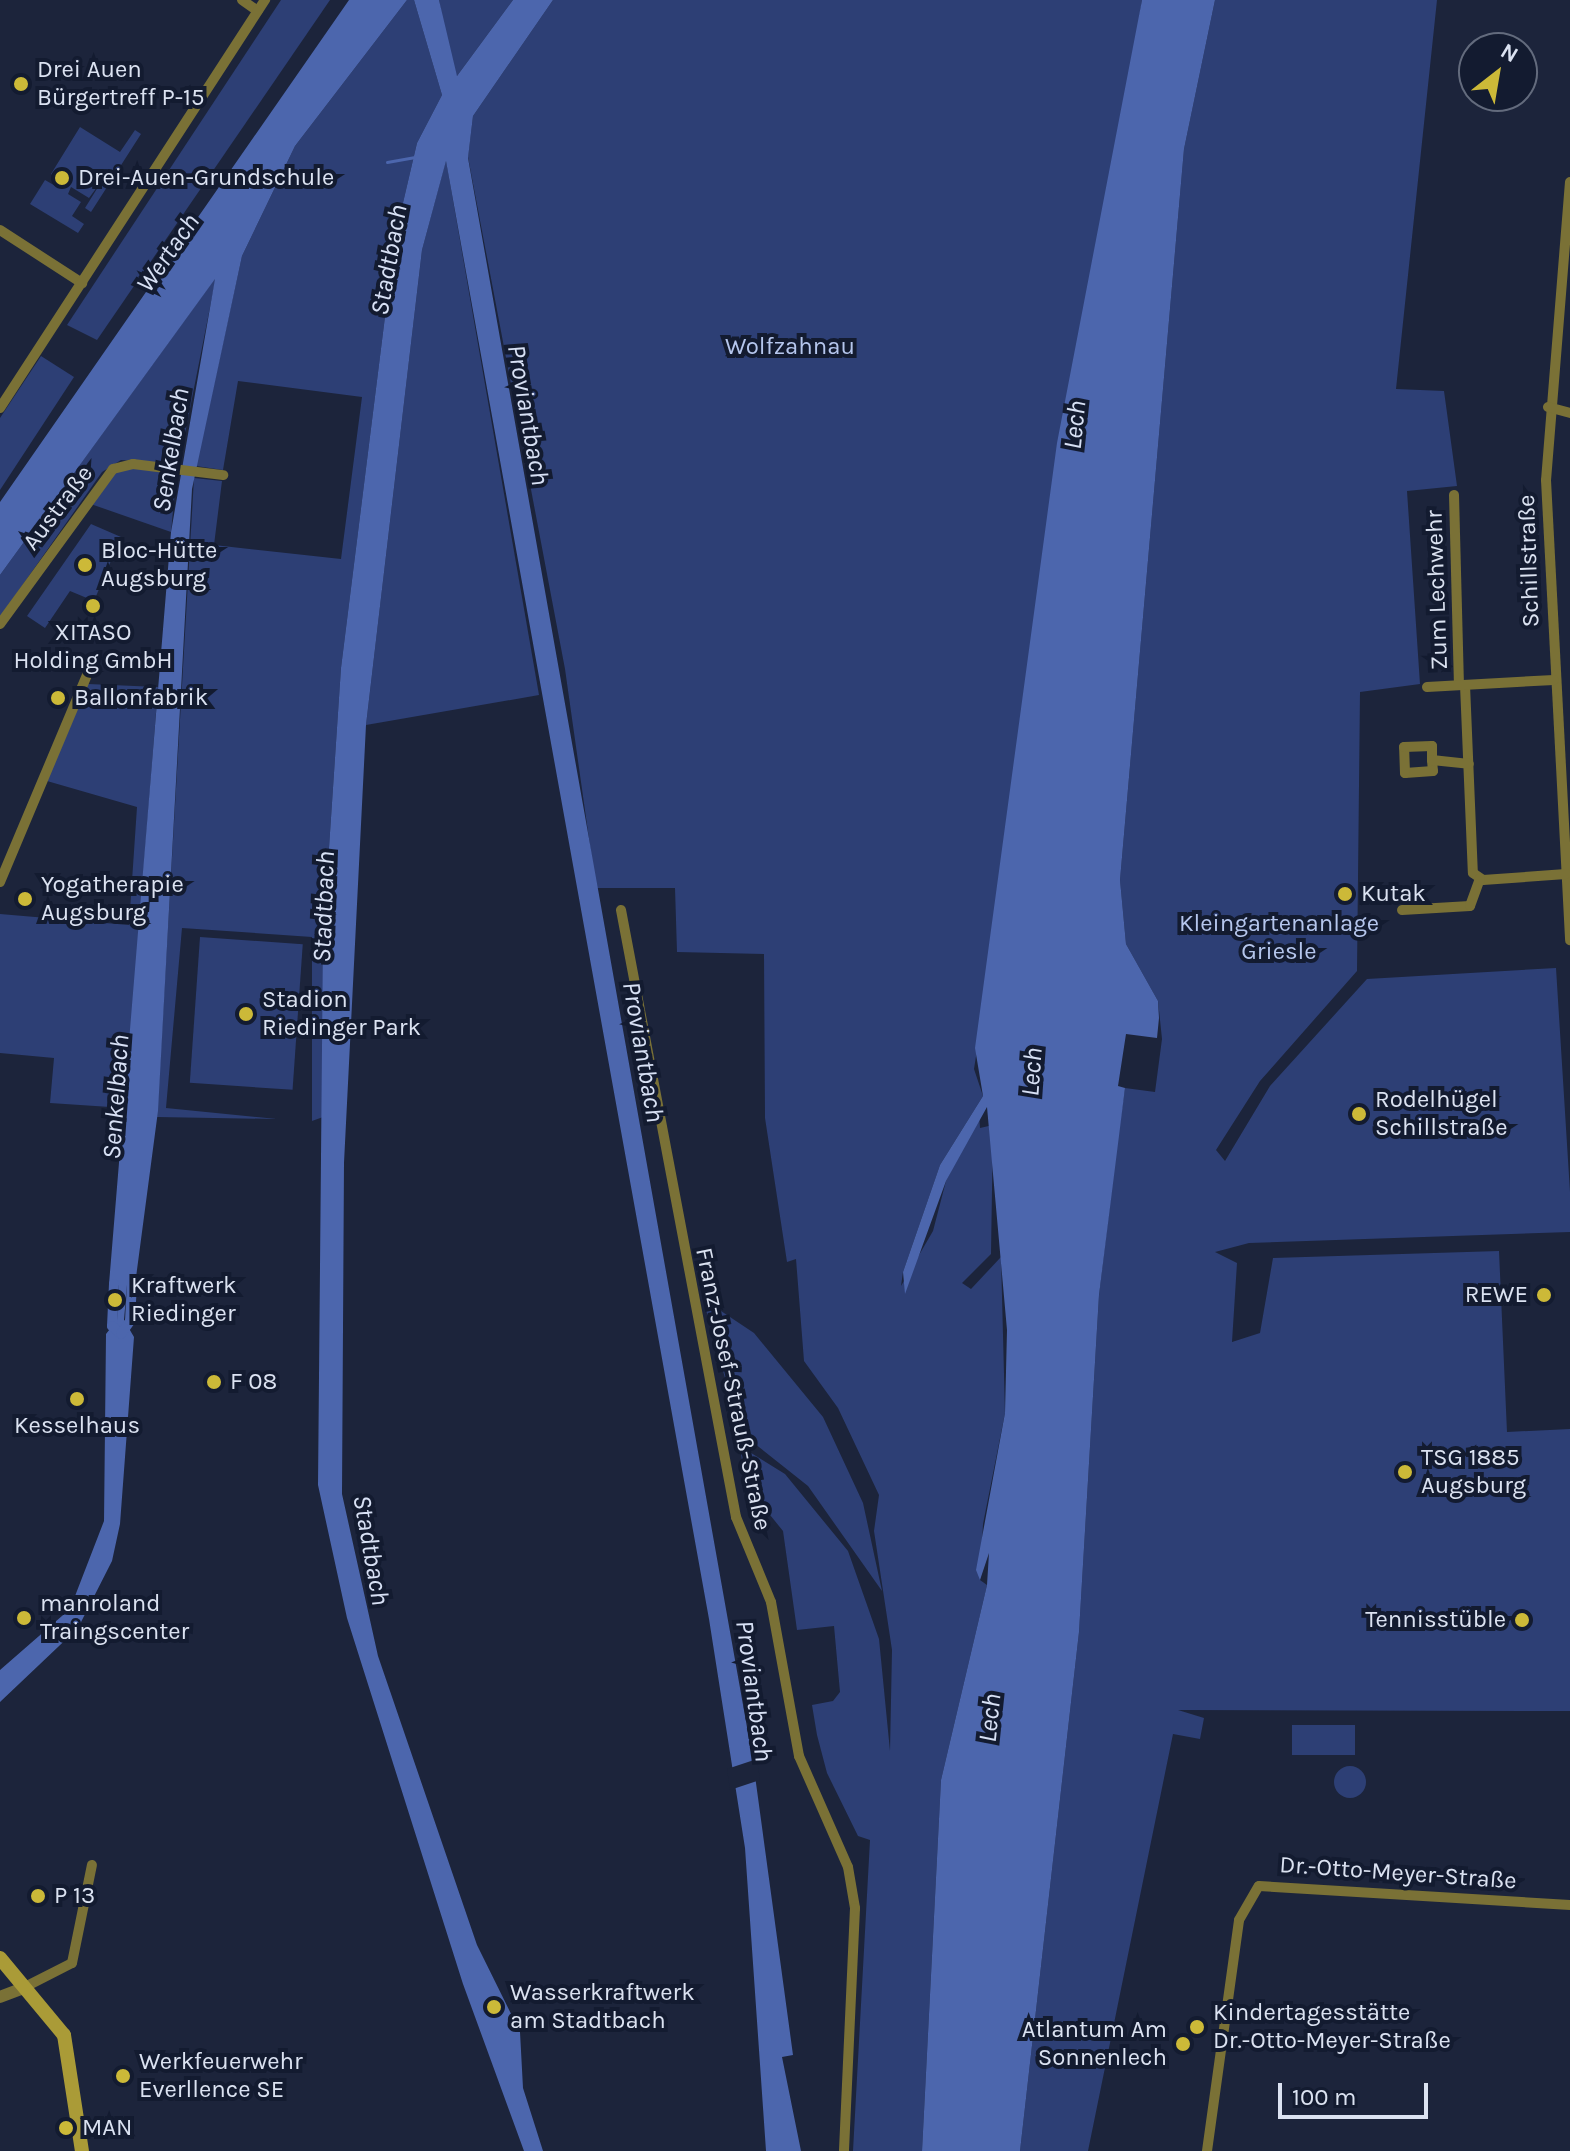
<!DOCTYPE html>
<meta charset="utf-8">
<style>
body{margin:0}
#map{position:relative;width:1570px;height:2151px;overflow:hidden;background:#1c243b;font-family:Karla,sans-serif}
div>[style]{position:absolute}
.green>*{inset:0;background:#2d3f75;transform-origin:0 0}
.round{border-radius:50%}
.water>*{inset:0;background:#4c66ad}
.pier>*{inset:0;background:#1c243b}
.stream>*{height:3px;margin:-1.5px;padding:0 1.5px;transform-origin:1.5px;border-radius:1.5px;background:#4c66ad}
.canal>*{height:10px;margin:-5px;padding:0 5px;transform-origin:5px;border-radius:5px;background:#4c66ad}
.minor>*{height:10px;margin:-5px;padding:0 5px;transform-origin:5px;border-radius:5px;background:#7a7136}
.tertiary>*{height:12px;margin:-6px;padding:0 6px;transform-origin:6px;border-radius:6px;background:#7a7136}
.secondary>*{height:14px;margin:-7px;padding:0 7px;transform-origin:7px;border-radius:7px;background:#aa9b37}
.dots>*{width:22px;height:22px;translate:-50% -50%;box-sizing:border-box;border:4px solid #131b30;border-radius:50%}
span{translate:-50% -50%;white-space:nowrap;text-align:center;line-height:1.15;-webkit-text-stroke:8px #131b30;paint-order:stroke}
.poi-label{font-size:24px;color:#dbe2f1}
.left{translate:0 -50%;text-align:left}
.right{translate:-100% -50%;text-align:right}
.park-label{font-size:24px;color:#b5c6ed}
.street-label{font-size:24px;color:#dbe2f1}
.water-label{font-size:26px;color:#d8e1f5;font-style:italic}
.north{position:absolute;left:1458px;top:32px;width:80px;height:80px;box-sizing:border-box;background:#131b30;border:2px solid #636b7d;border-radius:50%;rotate:31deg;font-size:22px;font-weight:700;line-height:32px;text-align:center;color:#dbe2f1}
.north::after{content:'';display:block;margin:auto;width:28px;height:36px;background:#ccb938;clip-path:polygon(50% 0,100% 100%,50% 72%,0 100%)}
.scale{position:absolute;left:1278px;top:2083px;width:150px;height:36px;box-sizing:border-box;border:4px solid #dbe2f1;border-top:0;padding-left:10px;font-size:24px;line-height:28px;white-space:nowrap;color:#dbe2f1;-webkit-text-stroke:6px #131b30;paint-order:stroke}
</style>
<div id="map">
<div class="green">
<i style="clip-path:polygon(281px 0,330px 0,97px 340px,67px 325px)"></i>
<i style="clip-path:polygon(407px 0,414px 0,442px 95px,417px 143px,395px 237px,341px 668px,323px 938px,323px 1117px,312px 1121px,312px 937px,182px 928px,166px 1108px,277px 1119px,157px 1117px,194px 478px,222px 481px,214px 545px,341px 559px,362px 397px,238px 381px,223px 470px,196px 466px,242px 256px,295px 146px)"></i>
<i style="clip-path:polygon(439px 0,513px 0,457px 76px,452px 69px)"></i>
<i style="clip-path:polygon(553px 0,1142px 0,974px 1069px,983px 1096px,940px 1165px,903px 1272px,901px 1286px,933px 1231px,946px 1181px,979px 1114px,980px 1128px,993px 1125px,991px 1254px,962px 1283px,971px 1289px,1001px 1257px,1005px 1413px,983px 1524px,980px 1580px,987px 1585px,941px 1780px,922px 2151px,853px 2151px,870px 1840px,858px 1836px,827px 1773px,817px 1735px,812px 1705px,833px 1701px,840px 1692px,834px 1626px,797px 1630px,783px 1531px,745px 1484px,740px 1446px,785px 1474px,848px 1551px,879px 1639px,890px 1751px,892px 1650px,874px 1531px,879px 1495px,838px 1408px,804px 1361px,796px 1259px,787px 1262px,765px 1118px,764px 954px,677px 952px,675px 888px,596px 888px,565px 669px,468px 157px,473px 116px)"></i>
<i style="clip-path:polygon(1215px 0,1437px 0,1396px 389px,1444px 391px,1457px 486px,1407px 491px,1420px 684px,1360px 692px,1357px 971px,1260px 1081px,1216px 1150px,1225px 1161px,1270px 1086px,1367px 979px,1556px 968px,1570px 1192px,1570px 1232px,1249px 1243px,1215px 1252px,1237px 1263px,1232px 1342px,1260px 1333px,1273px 1258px,1499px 1251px,1507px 1432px,1570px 1429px,1570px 1711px,1178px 1710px,1204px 1718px,1200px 1739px,1173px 1734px,1088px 2151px,1020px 2151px,1079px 1632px,1099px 1295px,1118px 1136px,1125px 1088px,1155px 1092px,1162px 1039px,1158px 1001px,1126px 944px,1120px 880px,1184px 149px)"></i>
<i style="clip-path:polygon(80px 127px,120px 152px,135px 130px,141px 134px,91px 212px,85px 208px,103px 179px,89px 198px,71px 187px,68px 194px,81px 202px,72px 216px,84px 224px,78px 233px,30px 204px,45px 180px,59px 188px,64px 183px,51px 174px)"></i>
<i style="clip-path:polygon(446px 160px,539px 695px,366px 725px,422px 250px)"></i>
<i style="clip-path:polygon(216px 277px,179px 464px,121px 460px,102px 472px,0 617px,0 575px)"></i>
<i style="clip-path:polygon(41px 356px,74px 377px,0 490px,0 418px)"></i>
<i style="clip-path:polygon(122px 465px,177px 469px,171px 532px,85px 502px)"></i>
<i style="clip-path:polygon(91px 524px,121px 537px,94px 601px,70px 591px,45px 628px,27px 616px)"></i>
<i style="clip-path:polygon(88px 684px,158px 687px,125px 1108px,50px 1103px,54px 1058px,0 1053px,0 914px,129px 925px,137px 807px,47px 781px)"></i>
<i style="left:200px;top:937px;width:103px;height:146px;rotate:4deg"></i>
<i style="clip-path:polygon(703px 1299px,754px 1333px,823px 1417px,863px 1503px,882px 1591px,808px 1486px,740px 1432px)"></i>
<i style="left:1355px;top:1725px;width:30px;height:63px;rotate:90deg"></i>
<i class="round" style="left:1334px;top:1766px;width:32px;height:32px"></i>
</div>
<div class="water">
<i style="clip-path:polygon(349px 0,407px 0,295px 146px,242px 256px,192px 489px,158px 1111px,135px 1285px,127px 1285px,124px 1320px,134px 1337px,120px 1524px,112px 1561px,78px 1628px,0 1702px,0 1670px,70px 1609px,104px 1521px,106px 1334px,117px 1320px,119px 1285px,109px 1284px,171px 532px,215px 279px,0 575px,0 502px)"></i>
<i style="clip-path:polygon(414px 0,439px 0,457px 76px,513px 0,553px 0,473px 116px,468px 158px,753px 1761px,793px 2055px,782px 2057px,801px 2151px,766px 2151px,745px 1848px,709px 1619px,446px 161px,422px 250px,366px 725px,344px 1163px,342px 1494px,378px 1656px,477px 1945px,520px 2032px,523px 2088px,543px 2151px,524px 2151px,463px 1984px,347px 1618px,318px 1485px,323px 938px,341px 668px,395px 237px,417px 143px,442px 95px)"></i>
<i style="clip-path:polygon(1142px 0,1215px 0,1184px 149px,1120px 880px,1126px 944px,1158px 1001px,1159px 1018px,1157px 1038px,1126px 1034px,1118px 1086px,1125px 1088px,1099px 1295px,1079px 1632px,1020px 2151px,922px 2151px,941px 1780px,987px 1585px,989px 1553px,980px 1580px,976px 1570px,1005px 1413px,1007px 1330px,987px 1107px,946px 1181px,905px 1294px,903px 1272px,940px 1165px,983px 1096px,975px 1048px,1057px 443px)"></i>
</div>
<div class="pier">
<i style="clip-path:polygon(757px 1759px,760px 1780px,730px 1790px,727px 1769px)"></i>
</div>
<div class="stream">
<i style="left:387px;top:162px;width:27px;rotate:-10deg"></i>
</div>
<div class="canal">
<i style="left:114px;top:1284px;width:42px;rotate:92.7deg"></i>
<i style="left:112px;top:1326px;width:12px;rotate:42deg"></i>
<i style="left:121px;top:1334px;width:16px;rotate:-55deg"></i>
<i style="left:130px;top:1321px;width:36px;rotate:-87deg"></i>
</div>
<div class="minor">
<i style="left:242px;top:0;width:19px;rotate:35deg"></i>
<i style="left:1570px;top:182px;width:299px;rotate:94.6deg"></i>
<i style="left:1546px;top:480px;width:461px;rotate:87deg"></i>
<i style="left:0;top:230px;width:98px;rotate:32.9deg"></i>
<i style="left:1548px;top:407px;width:23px;rotate:15deg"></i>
<i style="left:0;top:408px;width:487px;rotate:-57deg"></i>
<i style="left:1454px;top:495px;width:190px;rotate:88.5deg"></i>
<i style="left:0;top:624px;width:192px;rotate:-53.9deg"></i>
<i style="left:113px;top:469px;width:21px;rotate:-14deg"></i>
<i style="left:133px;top:464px;width:91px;rotate:7deg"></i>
<i style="left:1465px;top:685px;width:188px;rotate:87.6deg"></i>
<i style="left:1473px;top:873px;width:12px;rotate:35deg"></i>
<i style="left:1483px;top:880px;width:83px;rotate:-4.1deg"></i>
<i style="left:1427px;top:687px;width:127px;rotate:-3.2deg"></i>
<i style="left:1432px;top:760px;width:11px;rotate:85deg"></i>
<i style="left:1433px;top:771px;width:28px;rotate:176deg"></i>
<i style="left:1405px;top:773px;width:26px;rotate:-92deg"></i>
<i style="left:1404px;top:747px;width:28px;rotate:-2deg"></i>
<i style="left:1432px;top:746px;width:14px;rotate:90deg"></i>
<i style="left:1432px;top:760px;width:37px;rotate:6deg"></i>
<i style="left:0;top:882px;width:230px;rotate:-67.2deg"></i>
<i style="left:621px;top:910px;width:618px;rotate:79.27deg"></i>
<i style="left:736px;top:1517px;width:92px;rotate:67.6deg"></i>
<i style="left:771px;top:1602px;width:157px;rotate:79.7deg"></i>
<i style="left:799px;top:1756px;width:121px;rotate:66.2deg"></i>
<i style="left:848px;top:1867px;width:42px;rotate:80.3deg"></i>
<i style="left:855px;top:1908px;width:243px;rotate:92.6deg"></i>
<i style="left:1402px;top:910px;width:68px;rotate:-3.4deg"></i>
<i style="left:1470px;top:906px;width:29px;rotate:-70deg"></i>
<i style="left:21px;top:1989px;width:57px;rotate:-27deg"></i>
<i style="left:72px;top:1963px;width:100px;rotate:-78.5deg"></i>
<i style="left:1207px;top:2151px;width:233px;rotate:-82.1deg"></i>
<i style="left:1239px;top:1920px;width:39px;rotate:-60deg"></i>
<i style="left:1259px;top:1886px;width:312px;rotate:3.5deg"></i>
</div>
<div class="tertiary">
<i style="left:0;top:1997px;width:22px;rotate:-21deg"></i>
</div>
<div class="secondary">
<i style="left:0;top:1958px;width:100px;rotate:50.3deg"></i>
<i style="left:64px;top:2035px;width:117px;rotate:81.2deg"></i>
</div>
<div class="dots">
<i style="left:21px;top:84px;background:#ccb938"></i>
<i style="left:62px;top:178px;background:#ccb938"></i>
<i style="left:85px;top:565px;background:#ccb938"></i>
<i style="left:93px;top:606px;background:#ccb938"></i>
<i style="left:58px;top:698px;background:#ccb938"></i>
<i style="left:1345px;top:894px;background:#ccb938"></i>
<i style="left:25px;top:899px;background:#ccb938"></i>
<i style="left:246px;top:1014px;background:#ccb938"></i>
<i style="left:1359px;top:1114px;background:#ccb938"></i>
<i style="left:1544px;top:1295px;background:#ccb938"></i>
<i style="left:115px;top:1300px;background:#ccb938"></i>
<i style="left:214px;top:1382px;background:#ccb938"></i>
<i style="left:77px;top:1399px;background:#ccb938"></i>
<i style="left:1405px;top:1472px;background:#ccb938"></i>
<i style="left:24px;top:1618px;background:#ccb938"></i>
<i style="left:1522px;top:1620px;background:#ccb938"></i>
<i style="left:38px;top:1896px;background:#ccb938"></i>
<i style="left:494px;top:2007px;background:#ccb938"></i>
<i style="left:1197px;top:2027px;background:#ccb938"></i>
<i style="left:1183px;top:2044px;background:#ccb938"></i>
<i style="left:123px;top:2076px;background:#ccb938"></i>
<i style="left:66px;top:2128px;background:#ccb938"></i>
</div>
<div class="poi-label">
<span class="left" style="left:37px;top:84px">Drei Auen<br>Bürgertreff P-15</span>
<span class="left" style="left:78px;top:178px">Drei-Auen-Grundschule</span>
<span class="left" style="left:101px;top:565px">Bloc-Hütte<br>Augsburg</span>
<span style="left:93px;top:647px">XITASO<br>Holding GmbH</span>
<span class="left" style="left:74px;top:698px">Ballonfabrik</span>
<span class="left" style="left:41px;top:899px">Yogatherapie<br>Augsburg</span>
<span class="left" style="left:1361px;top:894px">Kutak</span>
<span class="left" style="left:262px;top:1014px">Stadion<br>Riedinger Park</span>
<span class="left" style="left:1375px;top:1114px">Rodelhügel<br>Schillstraße</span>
<span class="left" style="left:131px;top:1300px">Kraftwerk<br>Riedinger</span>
<span class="right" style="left:1528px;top:1295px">REWE</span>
<span class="left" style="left:230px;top:1382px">F 08</span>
<span style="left:77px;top:1426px">Kesselhaus</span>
<span class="left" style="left:1421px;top:1472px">TSG 1885<br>Augsburg</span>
<span class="left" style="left:40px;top:1618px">manroland<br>Traingscenter</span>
<span class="right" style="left:1506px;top:1620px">Tennisstüble</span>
<span class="left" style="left:54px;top:1896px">P 13</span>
<span class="left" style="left:510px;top:2007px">Wasserkraftwerk<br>am Stadtbach</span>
<span class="left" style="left:1213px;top:2027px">Kindertagesstätte<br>Dr.-Otto-Meyer-Straße</span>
<span class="right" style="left:1167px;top:2044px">Atlantum Am<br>Sonnenlech</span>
<span class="left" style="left:139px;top:2076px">Werkfeuerwehr<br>Everllence SE</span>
<span class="left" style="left:82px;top:2128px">MAN</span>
</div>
<div class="park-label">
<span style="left:790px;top:347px">Wolfzahnau</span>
<span style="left:1279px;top:938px">Kleingartenanlage<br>Griesle</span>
</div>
<div class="street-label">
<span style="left:58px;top:508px;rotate:-53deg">Austraße</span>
<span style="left:1529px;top:561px;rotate:-92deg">Schillstraße</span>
<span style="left:1437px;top:590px;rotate:-92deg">Zum Lechwehr</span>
<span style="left:733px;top:1389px;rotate:78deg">Franz-Josef-Strauß-Straße</span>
<span style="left:1398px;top:1873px;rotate:4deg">Dr.-Otto-Meyer-Straße</span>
</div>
<div class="water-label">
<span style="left:168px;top:253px;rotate:-55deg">Wertach</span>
<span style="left:389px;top:260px;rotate:-80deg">Stadtbach</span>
<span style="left:528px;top:415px;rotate:80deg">Proviantbach</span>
<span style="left:1075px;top:425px;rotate:-84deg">Lech</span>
<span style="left:171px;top:450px;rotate:-81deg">Senkelbach</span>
<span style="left:324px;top:907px;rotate:-88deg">Stadtbach</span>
<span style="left:643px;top:1052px;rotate:80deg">Proviantbach</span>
<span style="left:1032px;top:1072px;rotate:-86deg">Lech</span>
<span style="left:116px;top:1097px;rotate:-86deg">Senkelbach</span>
<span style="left:371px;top:1550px;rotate:80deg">Stadtbach</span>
<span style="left:754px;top:1691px;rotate:82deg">Proviantbach</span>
<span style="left:990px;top:1718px;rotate:-84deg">Lech</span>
</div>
<div class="north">N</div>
<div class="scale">100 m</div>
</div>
